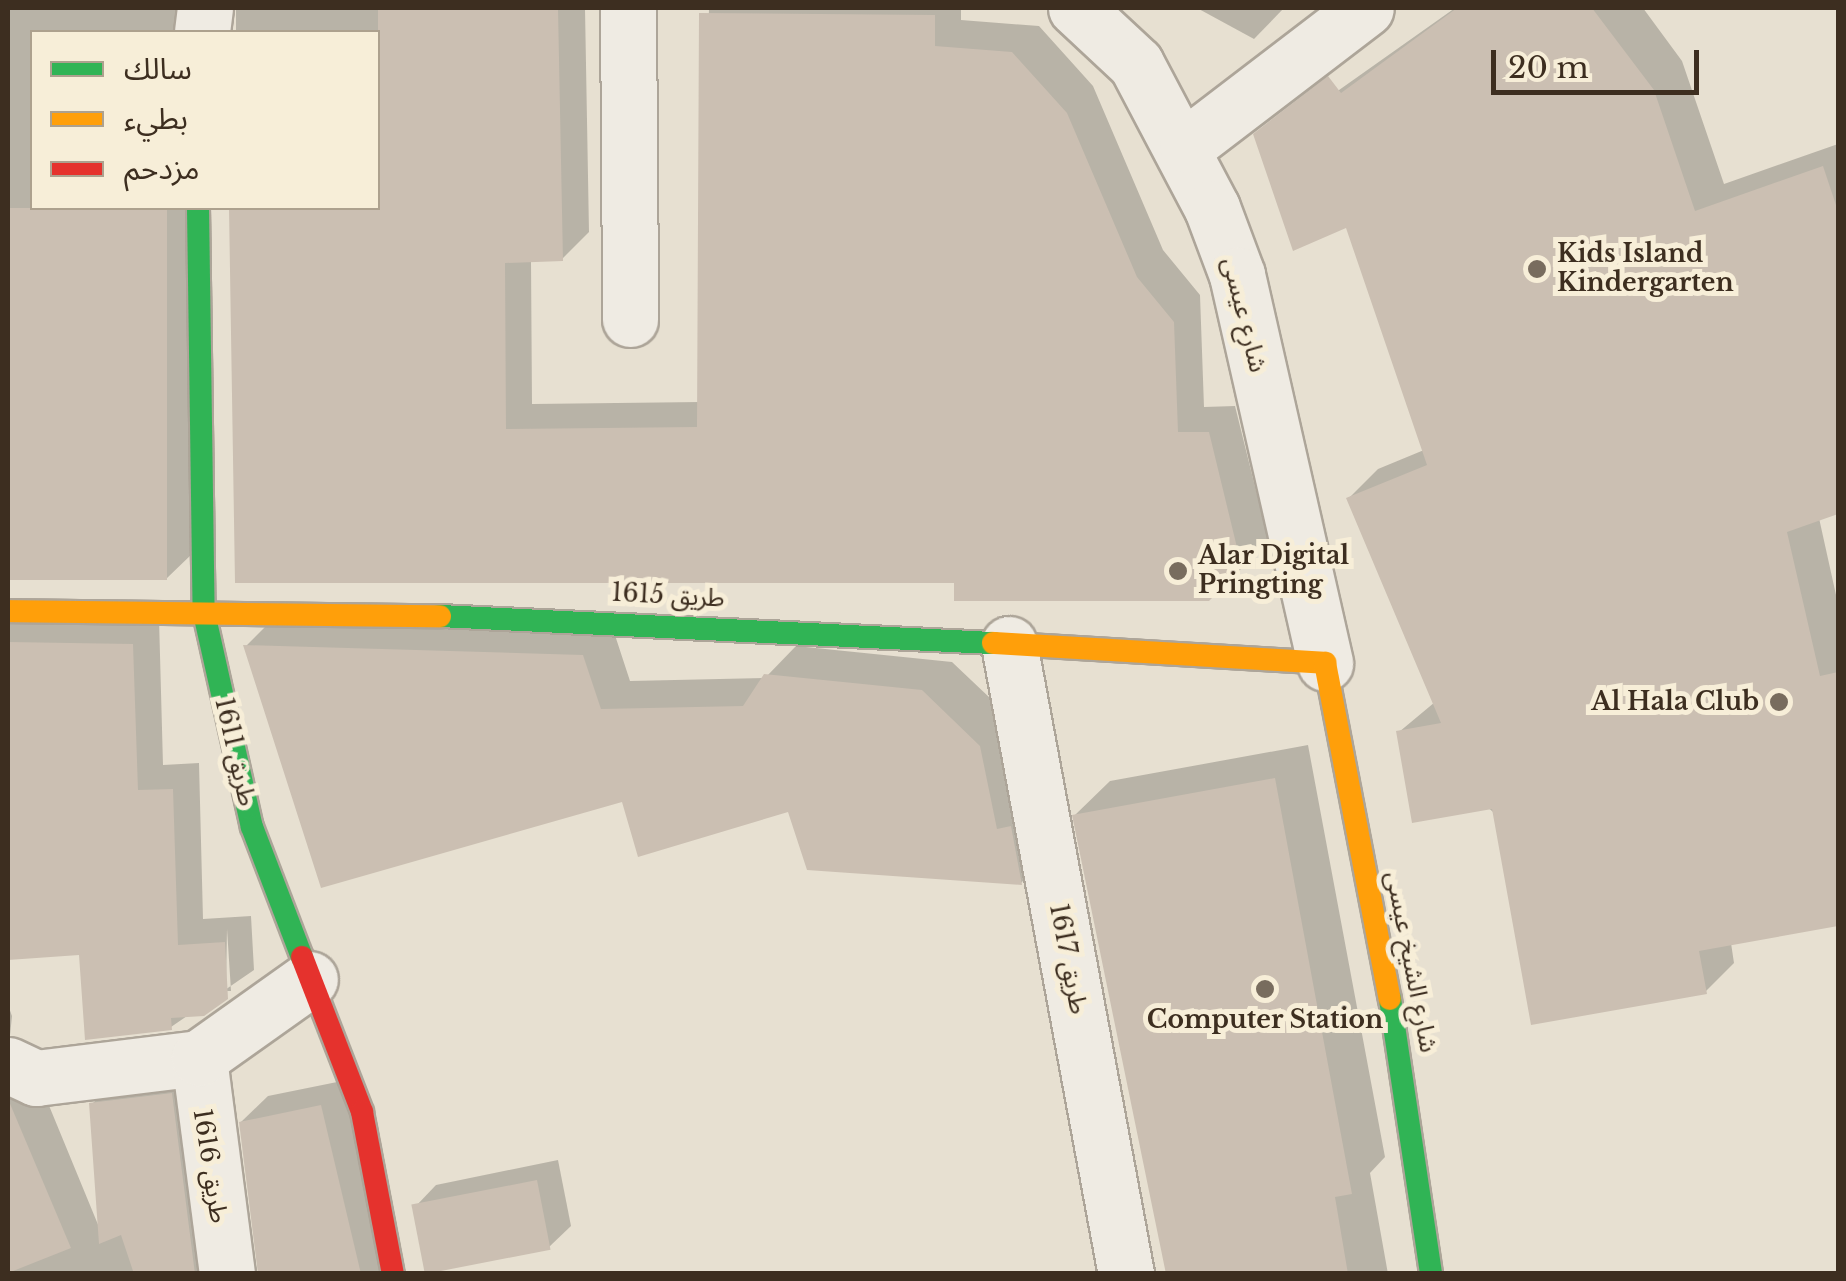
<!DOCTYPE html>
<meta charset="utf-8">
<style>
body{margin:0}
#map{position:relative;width:1846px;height:1281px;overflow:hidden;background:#e7e0d1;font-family:"Libre Baskerville","Noto Sans Arabic",serif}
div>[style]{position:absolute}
.shadow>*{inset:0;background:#0003}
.building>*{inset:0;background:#cbbfb2;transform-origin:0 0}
.roads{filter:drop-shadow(2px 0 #ada599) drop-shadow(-2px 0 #ada599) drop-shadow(0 2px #ada599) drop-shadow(0 -2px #ada599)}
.street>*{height:55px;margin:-27.5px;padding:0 27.5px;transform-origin:27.5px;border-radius:27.5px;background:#efebe3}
.fast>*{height:22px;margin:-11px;padding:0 11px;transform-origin:11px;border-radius:11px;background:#30b455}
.slow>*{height:22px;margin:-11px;padding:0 11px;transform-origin:11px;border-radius:11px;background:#ff9f0a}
.jam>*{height:22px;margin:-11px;padding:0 11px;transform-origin:11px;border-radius:11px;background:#e5322d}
.dots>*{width:28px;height:28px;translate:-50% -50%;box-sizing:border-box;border:5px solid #f7eed8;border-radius:50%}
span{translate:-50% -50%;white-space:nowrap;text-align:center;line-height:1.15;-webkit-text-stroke:10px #f7eed8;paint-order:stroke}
.poi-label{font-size:25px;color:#3d2e20;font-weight:700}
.left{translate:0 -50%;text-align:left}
.right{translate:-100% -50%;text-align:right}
.street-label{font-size:25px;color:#3d2e20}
.frame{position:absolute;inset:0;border:10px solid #3d2e20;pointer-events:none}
.legend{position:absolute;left:30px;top:30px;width:350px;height:180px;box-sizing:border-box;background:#f7eed8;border:2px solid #ada18e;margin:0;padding:12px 18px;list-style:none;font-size:30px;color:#3d2e20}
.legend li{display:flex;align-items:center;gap:20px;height:50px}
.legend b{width:50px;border:2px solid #ada18e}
.scale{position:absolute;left:1491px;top:50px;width:208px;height:45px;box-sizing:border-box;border:5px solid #3d2e20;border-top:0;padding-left:12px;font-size:30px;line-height:35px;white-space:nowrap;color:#3d2e20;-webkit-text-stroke:8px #f7eed8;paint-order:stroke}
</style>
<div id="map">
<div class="shadow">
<i style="clip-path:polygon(8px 8px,199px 8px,215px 32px,32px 32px,32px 208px,192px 208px,193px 553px,166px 579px,8px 577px)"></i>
<i style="clip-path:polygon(236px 8px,585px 8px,589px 232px,562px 259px,531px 260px,532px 404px,700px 402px,709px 8px,961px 8px,961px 20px,1039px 26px,1093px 86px,1163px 250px,1200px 295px,1204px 407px,1235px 406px,1268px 539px,1208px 598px,957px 580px,237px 580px,232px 208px,378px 208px,378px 32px,236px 32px)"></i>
<i style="clip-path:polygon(1197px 8px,1284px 8px,1254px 39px)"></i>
<i style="clip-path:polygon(1455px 8px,1643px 8px,1682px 61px,1724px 184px,1838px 144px,1838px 511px,1819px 518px,1838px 604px,1838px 923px,1731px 943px,1734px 963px,1705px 992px,1399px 732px,1435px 702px,1349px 498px,1378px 469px,1424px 450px,1347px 225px,1291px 124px)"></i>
<i style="clip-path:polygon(evenodd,8px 601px,159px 618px,163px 765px,199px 763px,203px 919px,251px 916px,254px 970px,171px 1027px,82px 952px,8px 957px,8px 601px,227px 929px,231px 991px,226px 991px,227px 929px)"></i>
<i style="clip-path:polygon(275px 617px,612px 626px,630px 681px,765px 678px,796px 646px,952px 662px,1009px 716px,1050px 853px,1021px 883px,790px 809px,624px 799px,246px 646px)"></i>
<i style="clip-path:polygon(1308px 745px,1385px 1157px,1370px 1173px,1388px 1274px,1168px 1274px,1075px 815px,1110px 781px)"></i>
<i style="clip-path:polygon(8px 1005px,12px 1016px,8px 1055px)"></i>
<i style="clip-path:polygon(8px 1055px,36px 1074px,99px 1227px,92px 1104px,119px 1077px,198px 1067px,244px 1274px,8px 1274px)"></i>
<i style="clip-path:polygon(347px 1080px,385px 1274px,260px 1274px,241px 1122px,268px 1096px)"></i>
<i style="clip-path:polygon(558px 1160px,571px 1226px,549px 1247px,415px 1207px,436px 1185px)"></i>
</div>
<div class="building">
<i style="clip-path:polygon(378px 8px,558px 8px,563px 261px,505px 263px,506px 429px,697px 427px,699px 13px,935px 15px,935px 46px,1012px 52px,1067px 113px,1137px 277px,1174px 322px,1178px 432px,1209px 432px,1242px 568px,1209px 601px,954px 601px,954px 583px,235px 583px,229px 208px,378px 208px)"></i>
<i style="clip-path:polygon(1457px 8px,1592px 8px,1654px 90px,1695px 211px,1823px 166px,1838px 211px,1838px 514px,1787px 532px,1820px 676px,1838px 672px,1838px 926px,1699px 951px,1707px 994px,1531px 1025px,1492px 809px,1412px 823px,1396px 731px,1441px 723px,1346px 498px,1427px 465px,1346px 228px,1293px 251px,1253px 134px,1328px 76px,1341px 93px)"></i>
<i style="left:8px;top:208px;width:159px;height:372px"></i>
<i style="clip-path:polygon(8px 642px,133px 644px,138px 790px,173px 789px,178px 945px,225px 942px,228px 999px,204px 1016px,171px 1018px,172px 1030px,85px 1040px,79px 955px,8px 960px)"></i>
<i style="clip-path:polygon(243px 645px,583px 655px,601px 709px,743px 706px,764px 674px,922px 690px,980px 746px,997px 829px,1011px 826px,1022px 885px,807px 870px,788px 812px,638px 857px,622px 802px,321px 888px)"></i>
<i style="clip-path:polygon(1275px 778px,1352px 1194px,1335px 1197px,1348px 1274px,1166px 1274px,1072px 815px)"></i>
<i style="clip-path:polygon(172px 1093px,195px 1274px,134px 1274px,121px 1235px,99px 1244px,89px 1103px)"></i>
<i style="clip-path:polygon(8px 1099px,71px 1248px,8px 1273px)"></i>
<i style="clip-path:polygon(321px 1105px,361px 1274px,258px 1274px,239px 1122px)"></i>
<i style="left:537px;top:1180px;width:71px;height:128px;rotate:79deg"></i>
</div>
<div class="roads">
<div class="street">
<i style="left:628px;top:8px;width:311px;rotate:89.6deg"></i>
<i style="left:1076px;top:8px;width:82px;rotate:43deg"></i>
<i style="left:1136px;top:64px;width:163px;rotate:62.2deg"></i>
<i style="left:1212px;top:208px;width:72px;rotate:69.5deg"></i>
<i style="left:1237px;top:275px;width:398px;rotate:77.2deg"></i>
<i style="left:202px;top:32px;width:24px;rotate:-83deg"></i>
<i style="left:1187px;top:145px;width:225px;rotate:-37.4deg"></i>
<i style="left:1009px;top:644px;width:641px;rotate:79.48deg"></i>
<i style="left:8px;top:1065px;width:31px;rotate:25deg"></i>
<i style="left:36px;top:1078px;width:164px;rotate:-7deg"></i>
<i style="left:227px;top:1274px;width:218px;rotate:-97.4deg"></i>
<i style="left:199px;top:1058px;width:136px;rotate:-35.4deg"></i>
</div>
<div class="fast">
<i style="left:198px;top:208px;width:405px;rotate:89.2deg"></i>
<i style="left:204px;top:613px;width:219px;rotate:77.4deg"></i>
<i style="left:252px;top:827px;width:139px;rotate:69deg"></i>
<i style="left:440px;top:616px;width:554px;rotate:2.8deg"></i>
<i style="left:1390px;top:999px;width:278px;rotate:81.5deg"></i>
</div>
<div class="slow">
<i style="left:8px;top:611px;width:432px;rotate:0.7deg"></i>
<i style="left:993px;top:643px;width:333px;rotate:3.4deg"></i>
<i style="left:1325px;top:663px;width:342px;rotate:79.1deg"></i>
</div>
<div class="jam">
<i style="left:302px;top:957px;width:166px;rotate:68.8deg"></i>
<i style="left:362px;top:1112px;width:165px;rotate:79.2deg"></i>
</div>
</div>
<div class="dots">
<i style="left:1537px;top:269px;background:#786c5e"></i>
<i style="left:1178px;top:571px;background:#786c5e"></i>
<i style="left:1779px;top:702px;background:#786c5e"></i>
<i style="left:1265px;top:989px;background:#786c5e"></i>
</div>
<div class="poi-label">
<span class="left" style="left:1557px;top:269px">Kids Island<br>Kindergarten</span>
<span class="left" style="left:1198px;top:571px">Alar Digital<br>Pringting</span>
<span class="right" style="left:1759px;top:702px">Al Hala Club</span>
<span style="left:1265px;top:1020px">Computer Station</span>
</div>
<div class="street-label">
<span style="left:1244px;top:315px;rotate:76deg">شارع عيسى</span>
<span style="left:668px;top:596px;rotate:3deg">طريق 1615</span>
<span style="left:235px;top:752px;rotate:77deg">طريق 1611</span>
<span style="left:1068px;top:959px;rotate:79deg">طريق 1617</span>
<span style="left:1411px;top:962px;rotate:79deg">شارع الشيخ عيسى</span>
<span style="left:210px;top:1166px;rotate:81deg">طريق 1616</span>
</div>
<div class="frame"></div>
<ul class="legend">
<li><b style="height:12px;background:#30b455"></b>سالك</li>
<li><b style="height:12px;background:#ff9f0a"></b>بطيء</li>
<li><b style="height:12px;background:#e5322d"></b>مزدحم</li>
</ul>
<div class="scale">20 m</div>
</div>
